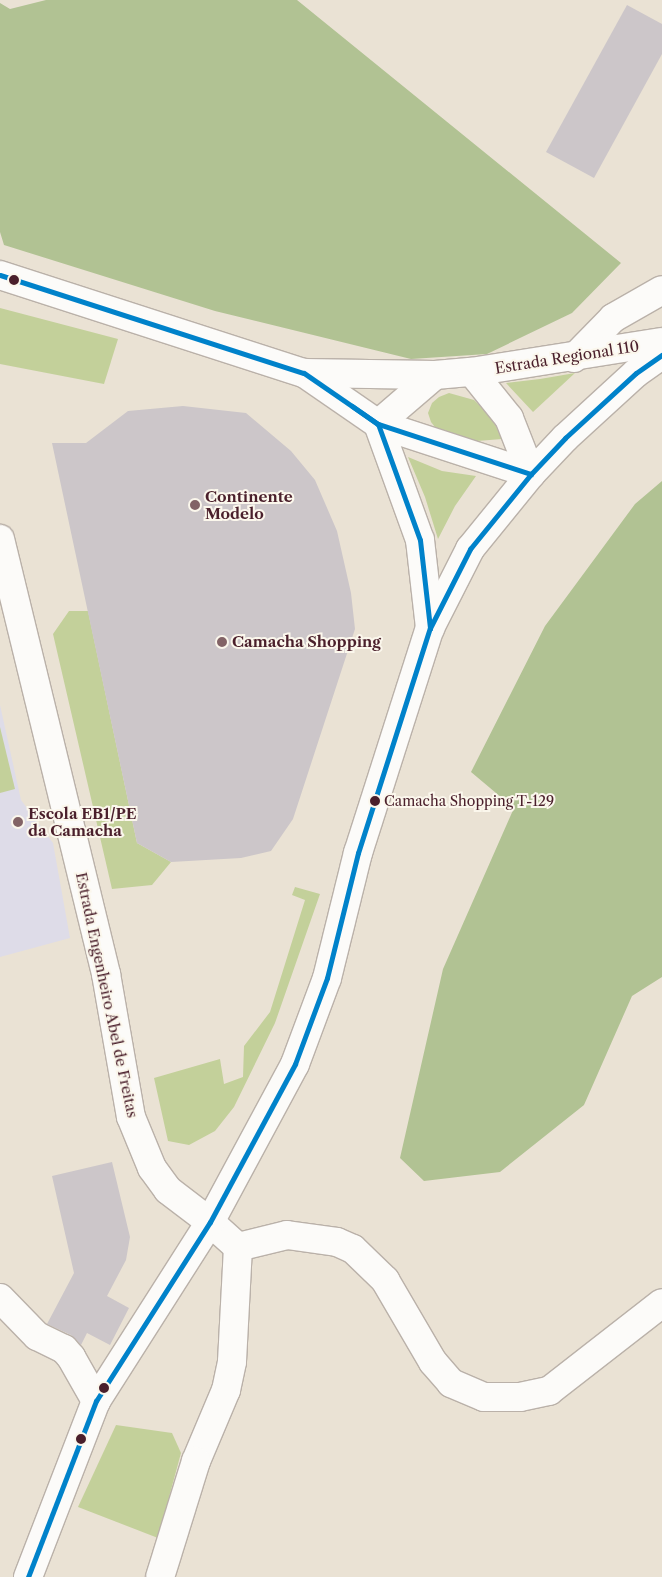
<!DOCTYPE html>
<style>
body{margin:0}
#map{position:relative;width:662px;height:1577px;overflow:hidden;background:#eae2d4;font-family:"Libre Caslon Text",serif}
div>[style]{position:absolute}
.built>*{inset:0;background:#dedce8}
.green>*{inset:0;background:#c3d09a}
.forest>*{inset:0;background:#b1c293}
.building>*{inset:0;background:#ccc6c9}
.roads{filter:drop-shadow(1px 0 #bab1a9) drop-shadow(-1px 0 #bab1a9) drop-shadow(0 1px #bab1a9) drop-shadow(0 -1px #bab1a9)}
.minor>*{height:28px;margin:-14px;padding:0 14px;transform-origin:14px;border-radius:14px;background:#fcfbf9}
.secondary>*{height:28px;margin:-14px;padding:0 14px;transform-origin:14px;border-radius:14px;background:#fcfbf9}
.bus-1>*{height:5px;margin:-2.5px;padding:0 2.5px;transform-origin:2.5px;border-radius:2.5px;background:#0082ca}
.dots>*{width:14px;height:14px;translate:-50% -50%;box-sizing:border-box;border:2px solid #fbf7ec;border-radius:50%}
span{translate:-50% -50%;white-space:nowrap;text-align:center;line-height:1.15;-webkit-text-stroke:4px #fbf7ec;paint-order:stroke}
.bus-label{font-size:14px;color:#4a1f2b}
.left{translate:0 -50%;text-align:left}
.street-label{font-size:15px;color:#4a1f2b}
.poi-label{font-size:15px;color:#4a1f2b;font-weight:700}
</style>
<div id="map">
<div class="built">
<i style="clip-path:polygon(0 705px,21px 800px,53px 843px,70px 938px,0 957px)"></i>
</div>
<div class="green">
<i style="clip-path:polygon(0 308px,118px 339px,104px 384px,0 364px)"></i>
<i style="clip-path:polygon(575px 373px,533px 412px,506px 383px,540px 379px)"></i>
<i style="clip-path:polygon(449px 393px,474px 400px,491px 416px,502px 439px,477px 441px,450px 436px,438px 431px,431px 422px,428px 413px,432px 403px,439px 397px)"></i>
<i style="clip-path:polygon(408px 457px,442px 471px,476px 476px,455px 506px,438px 539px,425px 497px)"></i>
<i style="clip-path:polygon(69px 611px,88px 611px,137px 843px,171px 862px,152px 885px,112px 889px,53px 634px)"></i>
<i style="clip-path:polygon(0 727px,15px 789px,0 793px)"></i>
<i style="clip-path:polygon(295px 887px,320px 894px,275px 1023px,234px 1107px,215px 1131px,189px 1145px,168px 1141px,154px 1078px,220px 1059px,224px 1084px,243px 1077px,244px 1046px,270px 1012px,305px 900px,292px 895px)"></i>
<i style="clip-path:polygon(116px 1425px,172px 1433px,181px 1453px,158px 1538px,78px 1507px)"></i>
</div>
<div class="forest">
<i style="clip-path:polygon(46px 0,297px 0,621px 263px,572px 313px,487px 354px,411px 359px,215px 311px,4px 245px,0 232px,0 3px,10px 9px)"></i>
<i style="clip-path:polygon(662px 481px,662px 977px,632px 996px,584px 1105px,500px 1172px,424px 1181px,400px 1158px,443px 969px,514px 808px,471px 772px,545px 626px,635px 504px)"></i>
</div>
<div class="building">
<i style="clip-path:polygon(627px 5px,662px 24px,662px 54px,594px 178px,546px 152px)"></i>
<i style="clip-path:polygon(183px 406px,246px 413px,291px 451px,315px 480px,337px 531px,351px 593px,355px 629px,293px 819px,271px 851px,241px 858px,171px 862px,137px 843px,52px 443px,86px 443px,128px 411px)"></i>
<i style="clip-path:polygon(112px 1162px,130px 1237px,126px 1260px,107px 1296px,129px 1308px,110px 1345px,87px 1333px,81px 1345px,71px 1335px,47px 1324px,74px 1273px,52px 1176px)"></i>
</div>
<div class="roads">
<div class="minor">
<i style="left:574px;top:358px;width:56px;rotate:-45.7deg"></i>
<i style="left:613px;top:318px;width:56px;rotate:-29.7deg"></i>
<i style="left:238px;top:1247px;width:50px;rotate:-13.8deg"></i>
<i style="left:287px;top:1235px;width:50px;rotate:8deg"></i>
<i style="left:337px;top:1242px;width:17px;rotate:24deg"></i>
<i style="left:353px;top:1249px;width:45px;rotate:44.1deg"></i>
<i style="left:385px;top:1280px;width:95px;rotate:59.7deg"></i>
<i style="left:433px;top:1362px;width:28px;rotate:49deg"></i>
<i style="left:451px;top:1383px;width:36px;rotate:23deg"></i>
<i style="left:484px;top:1397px;width:36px"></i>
<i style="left:520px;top:1397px;width:30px;rotate:-12deg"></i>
<i style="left:549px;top:1391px;width:143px;rotate:-37.9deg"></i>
<i style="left:0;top:1298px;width:53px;rotate:45.8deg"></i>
<i style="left:37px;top:1336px;width:30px;rotate:26deg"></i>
<i style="left:64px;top:1349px;width:11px;rotate:49deg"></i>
<i style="left:71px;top:1357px;width:51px;rotate:60.4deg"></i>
<i style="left:28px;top:1577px;width:189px;rotate:-68.9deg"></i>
<i style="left:96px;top:1401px;width:212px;rotate:-57.5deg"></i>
<i style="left:210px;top:1222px;width:38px;rotate:42deg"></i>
<i style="left:238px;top:1247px;width:115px;rotate:93deg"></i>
<i style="left:232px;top:1362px;width:29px;rotate:102deg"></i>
<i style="left:226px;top:1390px;width:77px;rotate:112.9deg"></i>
<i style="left:196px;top:1461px;width:121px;rotate:107.2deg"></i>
</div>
<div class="secondary">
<i style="left:0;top:275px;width:319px;rotate:17.9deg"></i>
<i style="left:304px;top:373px;width:90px;rotate:34.6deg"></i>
<i style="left:378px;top:424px;width:161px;rotate:18.1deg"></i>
<i style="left:472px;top:372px;width:59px;rotate:51.2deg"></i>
<i style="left:509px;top:418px;width:60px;rotate:68.6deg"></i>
<i style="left:304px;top:373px;width:131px;rotate:0.9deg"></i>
<i style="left:435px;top:375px;width:37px;rotate:-5deg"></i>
<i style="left:472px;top:372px;width:192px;rotate:-9deg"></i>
<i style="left:378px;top:424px;width:123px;rotate:70.1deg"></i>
<i style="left:420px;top:540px;width:89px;rotate:83.5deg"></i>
<i style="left:378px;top:424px;width:75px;rotate:-40.7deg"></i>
<i style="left:0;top:539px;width:448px;rotate:76.3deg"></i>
<i style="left:106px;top:974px;width:145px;rotate:80.1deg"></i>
<i style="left:131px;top:1117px;width:55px;rotate:67.6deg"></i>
<i style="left:152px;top:1168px;width:27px;rotate:54deg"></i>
<i style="left:168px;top:1190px;width:53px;rotate:37.3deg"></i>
<i style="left:210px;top:1222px;width:179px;rotate:-61.7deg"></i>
<i style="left:295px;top:1064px;width:92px;rotate:-69.6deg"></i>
<i style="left:327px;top:978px;width:129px;rotate:-76.1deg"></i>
<i style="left:358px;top:853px;width:236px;rotate:-72.3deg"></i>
<i style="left:430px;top:628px;width:89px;rotate:-63.1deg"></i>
<i style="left:470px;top:549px;width:97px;rotate:-50.9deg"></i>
<i style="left:531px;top:474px;width:50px;rotate:-46.6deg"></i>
<i style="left:565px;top:438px;width:96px;rotate:-42.5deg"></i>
<i style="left:636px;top:373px;width:32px;rotate:-35deg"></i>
</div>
</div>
<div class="bus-1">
<i style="left:0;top:275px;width:319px;rotate:17.9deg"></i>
<i style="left:304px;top:373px;width:90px;rotate:34.6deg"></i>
<i style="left:378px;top:424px;width:123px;rotate:70.1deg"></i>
<i style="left:420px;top:540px;width:89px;rotate:83.5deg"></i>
<i style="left:352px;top:406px;width:32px;rotate:35deg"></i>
<i style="left:378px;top:424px;width:161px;rotate:18.1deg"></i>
<i style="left:28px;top:1577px;width:189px;rotate:-68.9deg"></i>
<i style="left:96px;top:1401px;width:212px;rotate:-57.5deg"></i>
<i style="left:210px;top:1222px;width:179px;rotate:-61.7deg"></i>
<i style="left:295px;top:1064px;width:92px;rotate:-69.6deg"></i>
<i style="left:327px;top:978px;width:129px;rotate:-76.1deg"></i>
<i style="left:358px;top:853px;width:236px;rotate:-72.3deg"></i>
<i style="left:430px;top:628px;width:89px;rotate:-63.1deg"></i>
<i style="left:470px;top:549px;width:97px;rotate:-50.9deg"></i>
<i style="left:531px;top:474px;width:50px;rotate:-46.6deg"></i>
<i style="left:565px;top:438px;width:96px;rotate:-42.5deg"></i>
<i style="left:636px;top:373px;width:32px;rotate:-35deg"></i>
</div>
<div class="dots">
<i style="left:14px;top:280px;background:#4a1f2b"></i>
<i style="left:195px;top:505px;background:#826366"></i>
<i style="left:222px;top:642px;background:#826366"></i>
<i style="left:375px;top:801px;background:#4a1f2b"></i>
<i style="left:18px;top:822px;background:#826366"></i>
<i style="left:104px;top:1388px;background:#4a1f2b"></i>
<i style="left:81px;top:1439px;background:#4a1f2b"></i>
</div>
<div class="bus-label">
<span class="left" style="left:384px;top:801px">Camacha Shopping T-129</span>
</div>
<div class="street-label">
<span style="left:567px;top:357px;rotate:-9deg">Estrada Regional 110</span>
<span style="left:107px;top:995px;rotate:78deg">Estrada Engenheiro Abel de Freitas</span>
</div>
<div class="poi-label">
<span class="left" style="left:205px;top:505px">Continente<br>Modelo</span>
<span class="left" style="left:232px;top:642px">Camacha Shopping</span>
<span class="left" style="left:28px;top:822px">Escola EB1/PE<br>da Camacha</span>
</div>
</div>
